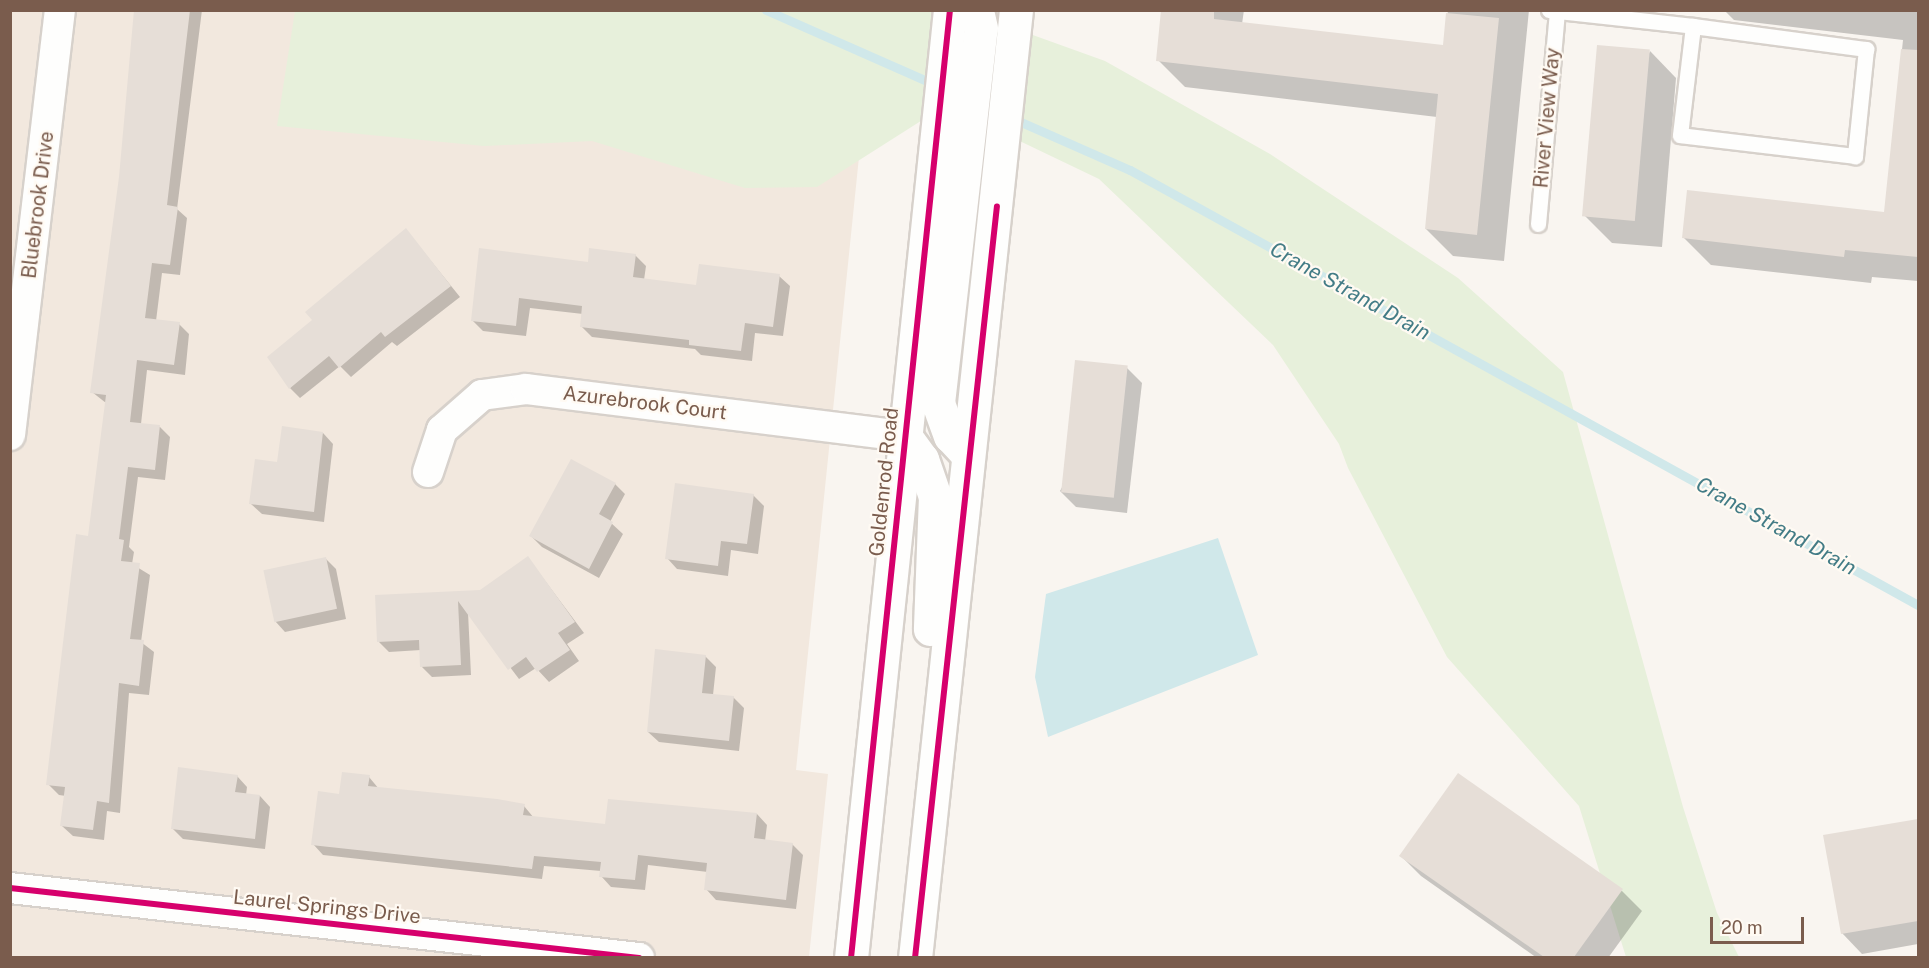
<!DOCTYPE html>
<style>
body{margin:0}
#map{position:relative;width:1929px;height:968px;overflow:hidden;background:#f9f5f0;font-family:"Public Sans",sans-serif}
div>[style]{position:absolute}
.residential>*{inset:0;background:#f2e8de}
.green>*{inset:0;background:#e7f0db}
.water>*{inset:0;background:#d0e8ea}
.shadow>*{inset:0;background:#0003}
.stream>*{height:9px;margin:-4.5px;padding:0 4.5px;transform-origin:4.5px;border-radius:4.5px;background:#d0e8ea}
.building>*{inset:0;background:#e6ded7;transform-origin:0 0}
.roads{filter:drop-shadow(2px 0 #d7d1cb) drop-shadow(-2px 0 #d7d1cb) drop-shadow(0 2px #d7d1cb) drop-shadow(0 -2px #d7d1cb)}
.service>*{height:15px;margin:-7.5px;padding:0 7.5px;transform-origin:7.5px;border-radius:7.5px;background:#fefefd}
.minor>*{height:30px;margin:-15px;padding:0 15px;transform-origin:15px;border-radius:15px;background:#fefefd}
.secondary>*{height:33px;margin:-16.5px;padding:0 16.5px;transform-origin:16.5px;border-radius:16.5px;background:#fefefd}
.cycleway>*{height:6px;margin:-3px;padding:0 3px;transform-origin:3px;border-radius:3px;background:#d6006c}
span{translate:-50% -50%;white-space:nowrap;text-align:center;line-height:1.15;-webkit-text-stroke:4.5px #fffaf3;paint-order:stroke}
.street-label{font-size:20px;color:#7a5c4d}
.water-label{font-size:21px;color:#437c86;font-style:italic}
.frame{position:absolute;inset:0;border:12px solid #7a5c4d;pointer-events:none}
.scale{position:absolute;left:1710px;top:917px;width:94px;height:27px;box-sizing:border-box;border:3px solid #7a5c4d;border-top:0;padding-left:8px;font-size:18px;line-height:21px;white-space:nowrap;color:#7a5c4d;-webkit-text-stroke:4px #fffaf3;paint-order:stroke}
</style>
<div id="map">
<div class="residential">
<i style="clip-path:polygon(10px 11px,874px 11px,796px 770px,828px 774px,809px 957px,11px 957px)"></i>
</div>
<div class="green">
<i style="clip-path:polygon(958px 10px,946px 105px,817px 187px,745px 188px,592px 141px,484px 146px,277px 126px,295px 11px)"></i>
<i style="clip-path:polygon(1030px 34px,1105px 61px,1270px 154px,1458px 278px,1563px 372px,1683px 807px,1717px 913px,1739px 957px,1626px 957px,1579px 806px,1447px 657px,1348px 468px,1339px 444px,1273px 345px,1099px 179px,1009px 136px)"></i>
</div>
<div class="water">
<i style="clip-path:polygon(1218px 538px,1258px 655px,1048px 737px,1035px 677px,1046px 594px)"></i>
</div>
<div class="shadow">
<i style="clip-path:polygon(136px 10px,202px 10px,177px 209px,187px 218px,180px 275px,162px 273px,156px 321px,179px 324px,189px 334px,185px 375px,147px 370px,141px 424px,160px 427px,170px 437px,165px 480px,138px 477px,129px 547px,134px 552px,132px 564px,150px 575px,141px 642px,154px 652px,149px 695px,129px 693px,120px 813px,107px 811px,104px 840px,73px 836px,62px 826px,66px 796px,59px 795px,48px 784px,90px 537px,106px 403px,92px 392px,120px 177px)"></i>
<i style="clip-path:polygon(1163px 10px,1244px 10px,1242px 24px,1444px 47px,1448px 10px,1529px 10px,1504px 261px,1453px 256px,1426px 229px,1437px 117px,1185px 87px,1158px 60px)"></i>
<i style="clip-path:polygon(1724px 10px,1918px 10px,1918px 281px,1872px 277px,1871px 283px,1711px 265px,1684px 238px,1885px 213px,1903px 40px,1734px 20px)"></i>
<i style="clip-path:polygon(1650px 51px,1676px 78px,1662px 247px,1612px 243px,1585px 216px)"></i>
<i style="clip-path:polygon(406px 230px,460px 297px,397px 346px,392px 342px,351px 377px,340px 366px,300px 398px,290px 388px)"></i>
<i style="clip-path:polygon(635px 255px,646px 266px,644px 280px,697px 287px,779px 276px,790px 286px,783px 336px,755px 333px,752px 361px,701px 355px,695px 349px,592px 337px,581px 326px,583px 314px,530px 308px,526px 336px,483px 331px,472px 320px,589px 263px)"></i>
<i style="clip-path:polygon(1127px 368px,1142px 383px,1127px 513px,1076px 507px,1060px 491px)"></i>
<i style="clip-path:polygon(323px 433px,333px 444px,324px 522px,262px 514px,251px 504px,279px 463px)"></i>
<i style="clip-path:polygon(615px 484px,625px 494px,610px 522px,623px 534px,599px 578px,542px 547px,531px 536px)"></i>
<i style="clip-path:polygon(753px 495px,764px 506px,758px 554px,731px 550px,728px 576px,677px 569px,667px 558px)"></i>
<i style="clip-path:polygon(325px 558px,336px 569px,346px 619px,285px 632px,275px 621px)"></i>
<i style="clip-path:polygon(528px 558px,584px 633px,567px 644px,579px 661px,549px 682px,536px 668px,519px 679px,468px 612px,471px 675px,432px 677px,422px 667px,421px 650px,389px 652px,379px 642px,376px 596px,480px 591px)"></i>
<i style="clip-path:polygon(705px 656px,716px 667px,713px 695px,733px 697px,744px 708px,739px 751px,659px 742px,648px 732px)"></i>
<i style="clip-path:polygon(237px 776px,247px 787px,246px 795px,260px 796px,270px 807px,265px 849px,183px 839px,172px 828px)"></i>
<i style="clip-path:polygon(369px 777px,379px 789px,524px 806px,534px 818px,606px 826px,757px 814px,767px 825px,765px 841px,792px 844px,803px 855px,796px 909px,716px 900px,706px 889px,708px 872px,648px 865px,645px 890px,611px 887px,601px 876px,601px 871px,544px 866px,542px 879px,323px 855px,313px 844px,340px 795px)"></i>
<i style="clip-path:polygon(1918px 820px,1918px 944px,1862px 954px,1842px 933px,1825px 836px)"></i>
<i style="clip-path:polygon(1401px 856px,1622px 891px,1642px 911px,1608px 958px,1537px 958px,1421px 876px)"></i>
</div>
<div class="stream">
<i style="left:766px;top:10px;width:186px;rotate:23.8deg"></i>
<i style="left:1012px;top:118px;width:129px;rotate:23.8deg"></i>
<i style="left:1130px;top:170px;width:900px;rotate:28.9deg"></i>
</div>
<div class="building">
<i style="clip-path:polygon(134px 10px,190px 10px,167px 205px,178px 207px,170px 265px,152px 263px,145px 318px,180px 322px,174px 365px,137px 360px,130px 422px,160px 425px,155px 470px,128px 467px,119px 539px,124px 540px,121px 561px,140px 563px,130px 639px,144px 640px,139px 686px,119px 683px,109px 803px,97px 801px,93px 830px,60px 826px,65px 787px,46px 785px,76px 534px,88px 536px,106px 395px,90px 393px,119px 177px)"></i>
<i style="clip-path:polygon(1161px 10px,1214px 10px,1214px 19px,1443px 45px,1446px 13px,1499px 18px,1477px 235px,1425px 229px,1438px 94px,1156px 61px)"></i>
<i style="left:1597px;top:45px;width:53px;height:172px;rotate:5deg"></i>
<i style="clip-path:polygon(1901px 49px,1918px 50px,1918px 257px,1845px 250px,1844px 257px,1682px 238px,1687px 190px,1884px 212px)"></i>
<i style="clip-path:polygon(406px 228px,451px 286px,385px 337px,381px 332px,339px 368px,329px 356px,289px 389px,267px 357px,312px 320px,305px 312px)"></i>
<i style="clip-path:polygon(479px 248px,588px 262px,589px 248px,636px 254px,633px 277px,696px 285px,699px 264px,780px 274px,773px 327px,745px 323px,741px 351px,689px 345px,689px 340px,580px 327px,582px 306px,519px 298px,516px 326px,471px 321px)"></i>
<i style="left:1075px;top:360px;width:53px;height:133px;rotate:6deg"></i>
<i style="clip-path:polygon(282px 426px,323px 432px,314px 512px,249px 504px,255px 459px,277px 462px)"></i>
<i style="clip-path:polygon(571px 459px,616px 483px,599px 514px,613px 522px,589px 569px,529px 536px)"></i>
<i style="clip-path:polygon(675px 483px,754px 494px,747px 544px,721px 541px,718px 566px,665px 559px)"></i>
<i style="clip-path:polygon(528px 556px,575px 622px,558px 633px,570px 650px,537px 672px,526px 657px,508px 670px,458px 601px,461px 665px,420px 667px,419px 640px,377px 642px,375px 595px,480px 590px)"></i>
<i style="left:326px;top:557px;width:53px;height:64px;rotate:78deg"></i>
<i style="clip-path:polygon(655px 649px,706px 655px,702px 693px,734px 696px,729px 741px,647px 732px)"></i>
<i style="clip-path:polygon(178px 767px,238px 775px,235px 792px,260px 795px,255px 839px,171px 829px)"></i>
<i style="clip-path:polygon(342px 772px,370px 775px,368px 786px,497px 799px,525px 804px,523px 815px,605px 824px,608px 799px,757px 813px,754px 838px,793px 843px,786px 900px,704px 890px,707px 863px,638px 855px,635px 880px,599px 877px,601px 862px,534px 856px,532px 869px,311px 845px,318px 791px,339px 794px)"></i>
<i style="clip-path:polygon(1458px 773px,1623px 889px,1574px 957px,1544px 957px,1399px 856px)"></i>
<i style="clip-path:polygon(1918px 819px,1918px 921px,1841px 934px,1823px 835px)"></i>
</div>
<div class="roads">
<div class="service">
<i style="left:1549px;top:10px;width:145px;rotate:6.3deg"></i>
<i style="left:1693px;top:26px;width:175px;rotate:7.6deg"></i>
<i style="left:1866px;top:49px;width:108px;rotate:95.9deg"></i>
<i style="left:1855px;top:156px;width:176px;rotate:-173.2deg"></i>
<i style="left:1680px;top:135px;width:110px;rotate:-83.2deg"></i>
<i style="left:1538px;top:224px;width:213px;rotate:-84.9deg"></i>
</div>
<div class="minor">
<i style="left:10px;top:435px;width:428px;rotate:-83.3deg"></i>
<i style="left:428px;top:472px;width:44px;rotate:-71.6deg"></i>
<i style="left:442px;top:430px;width:53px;rotate:-41.2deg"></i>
<i style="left:482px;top:395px;width:44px;rotate:-7.8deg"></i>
<i style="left:526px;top:389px;width:382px;rotate:7.1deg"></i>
<i style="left:10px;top:888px;width:633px;rotate:6.35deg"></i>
</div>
<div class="secondary">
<i style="left:905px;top:436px;width:29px;rotate:54deg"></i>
<i style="left:922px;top:459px;width:39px;rotate:71deg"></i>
<i style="left:935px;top:496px;width:133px;rotate:92.2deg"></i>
<i style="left:968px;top:455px;width:26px;rotate:-133deg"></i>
<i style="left:950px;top:436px;width:35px;rotate:-110deg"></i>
<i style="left:938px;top:403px;width:377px;rotate:-83.5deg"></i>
<i style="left:981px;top:28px;width:18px;rotate:-103deg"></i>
<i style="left:851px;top:958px;width:953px;rotate:-84.04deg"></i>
<i style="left:915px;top:958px;width:953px;rotate:-83.92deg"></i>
</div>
</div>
<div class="cycleway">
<i style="left:10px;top:888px;width:633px;rotate:6.35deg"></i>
<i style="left:851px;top:958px;width:953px;rotate:-84.04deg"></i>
<i style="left:915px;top:958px;width:756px;rotate:-83.78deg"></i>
</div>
<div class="street-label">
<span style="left:1547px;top:118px;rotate:-85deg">River View Way</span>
<span style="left:38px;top:205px;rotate:-83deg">Bluebrook Drive</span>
<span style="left:645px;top:403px;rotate:7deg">Azurebrook Court</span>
<span style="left:884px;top:482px;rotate:-84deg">Goldenrod Road</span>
<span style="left:327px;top:907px;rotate:6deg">Laurel Springs Drive</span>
</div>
<div class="water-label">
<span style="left:1350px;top:291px;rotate:29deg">Crane Strand Drain</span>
<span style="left:1776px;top:526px;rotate:29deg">Crane Strand Drain</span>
</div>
<div class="frame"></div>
<div class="scale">20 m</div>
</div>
